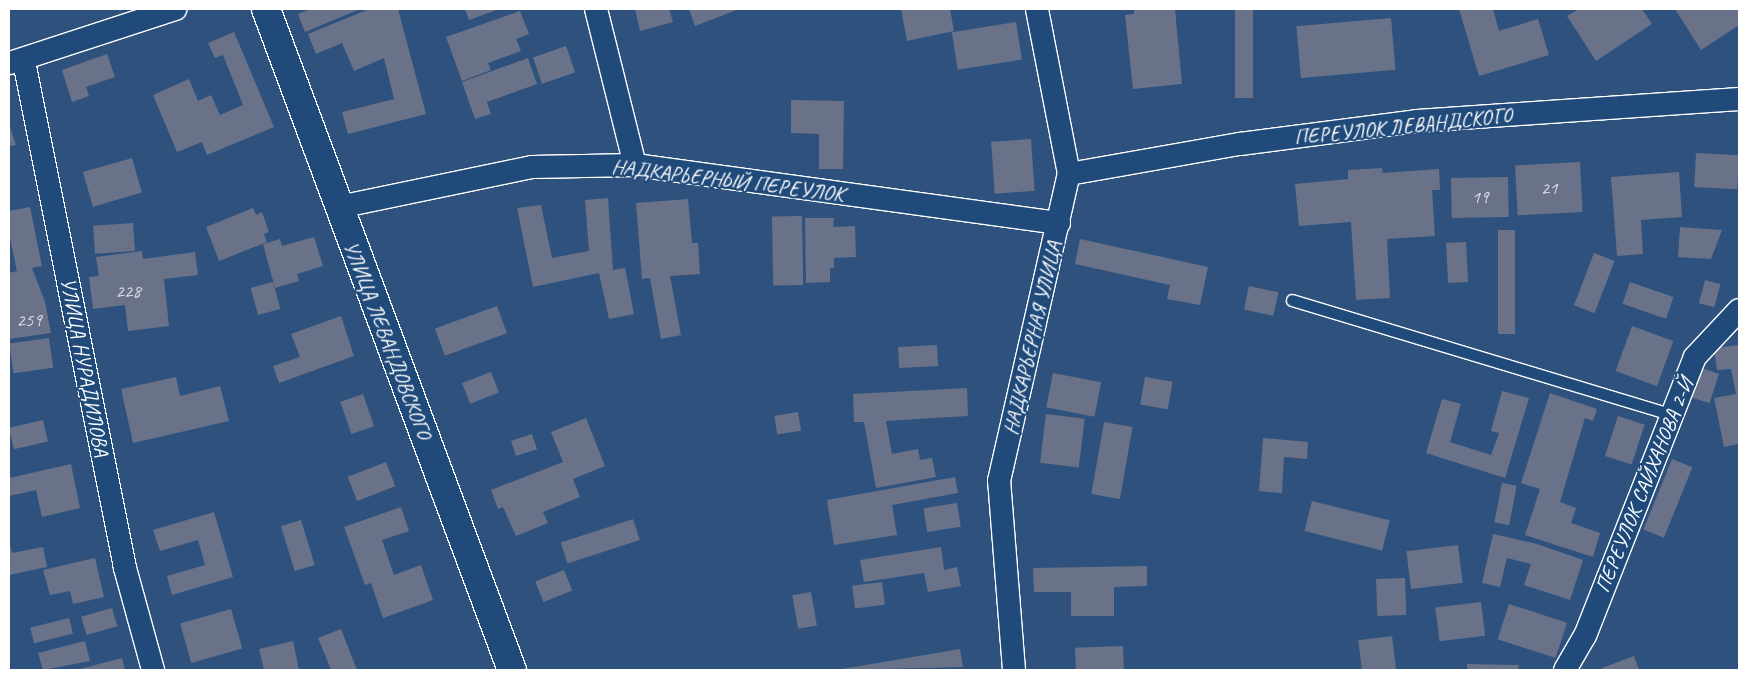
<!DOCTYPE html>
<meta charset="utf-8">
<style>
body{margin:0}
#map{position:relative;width:1748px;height:679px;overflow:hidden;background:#2e527d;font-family:Caveat,sans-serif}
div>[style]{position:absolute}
.building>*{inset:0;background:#697289;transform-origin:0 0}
.roads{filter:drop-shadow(1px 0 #fff) drop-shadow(-1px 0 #fff) drop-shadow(0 1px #fff) drop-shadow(0 -1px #fff)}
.lane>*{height:11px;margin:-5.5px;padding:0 5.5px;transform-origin:5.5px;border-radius:5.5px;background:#1f4a7a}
.street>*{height:22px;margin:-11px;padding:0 11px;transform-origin:11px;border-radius:11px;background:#1f4a7a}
.secondary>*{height:28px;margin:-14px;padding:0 14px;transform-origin:14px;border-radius:14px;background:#1f4a7a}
span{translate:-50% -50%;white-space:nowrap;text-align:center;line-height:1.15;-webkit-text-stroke:4.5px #1f4a7a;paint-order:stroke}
.number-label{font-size:19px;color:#dadce2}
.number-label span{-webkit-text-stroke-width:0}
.street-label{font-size:21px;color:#fff}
.frame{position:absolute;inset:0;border:10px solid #fff;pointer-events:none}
</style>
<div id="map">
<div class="building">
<i style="clip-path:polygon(311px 9px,360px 9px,305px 32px,298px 14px)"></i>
<i style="clip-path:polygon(369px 9px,398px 9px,426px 114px,348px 134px,342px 112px,394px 99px,384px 58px,354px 71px,342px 43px,316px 54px,308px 34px)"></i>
<i style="clip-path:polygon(465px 9px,499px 9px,469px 20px)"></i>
<i style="clip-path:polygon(635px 9px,669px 9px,673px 22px,640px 31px)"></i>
<i style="clip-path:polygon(689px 9px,739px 9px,695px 26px)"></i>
<i style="clip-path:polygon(901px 9px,950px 9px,954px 31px,907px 41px)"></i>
<i style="clip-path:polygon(1134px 9px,1175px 9px,1182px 84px,1133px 89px,1125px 15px,1134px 14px)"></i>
<i style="left:1235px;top:9px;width:18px;height:89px"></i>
<i style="clip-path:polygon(1459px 9px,1493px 9px,1499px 31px,1538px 19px,1549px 55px,1479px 76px)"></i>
<i style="clip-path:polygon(1579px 9px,1642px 9px,1652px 24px,1596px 61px,1567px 16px)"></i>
<i style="clip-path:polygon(1675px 9px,1739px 9px,1739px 25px,1701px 50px)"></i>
<i style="clip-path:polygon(520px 11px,529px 34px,516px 39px,521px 51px,488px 63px,491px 70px,462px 81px,446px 37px)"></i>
<i style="left:1391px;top:18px;width:52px;height:95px;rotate:85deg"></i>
<i style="left:1016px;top:22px;width:38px;height:65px;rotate:81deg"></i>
<i style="clip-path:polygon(234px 32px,274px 127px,207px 155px,202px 142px,177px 152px,153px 95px,189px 79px,198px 101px,211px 95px,220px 115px,243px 105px,223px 55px,215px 58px,208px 43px)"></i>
<i style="left:566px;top:46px;width:28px;height:35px;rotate:71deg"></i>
<i style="clip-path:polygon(107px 54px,115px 77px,86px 87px,89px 96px,72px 102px,62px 70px)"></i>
<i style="clip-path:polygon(528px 58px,537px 84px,487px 102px,491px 114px,475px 119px,462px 82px)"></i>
<i style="clip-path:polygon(791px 100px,844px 101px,843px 169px,819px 169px,819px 134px,791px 133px)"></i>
<i style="clip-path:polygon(9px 124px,16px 145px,9px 146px)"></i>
<i style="left:1031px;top:139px;width:52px;height:40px;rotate:86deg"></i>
<i style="left:1696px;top:153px;width:43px;height:34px;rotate:3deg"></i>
<i style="left:132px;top:158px;width:36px;height:51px;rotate:74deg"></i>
<i style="left:1580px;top:162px;width:50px;height:65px;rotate:87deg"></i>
<i style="clip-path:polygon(1382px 168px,1383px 173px,1439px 169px,1440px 190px,1432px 190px,1435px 236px,1387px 239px,1390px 298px,1356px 300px,1351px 222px,1299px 226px,1295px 184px,1348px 179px,1348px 170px)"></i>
<i style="clip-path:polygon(1679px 172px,1682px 217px,1641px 220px,1643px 254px,1617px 256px,1611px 177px)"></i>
<i style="left:1508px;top:177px;width:40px;height:57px;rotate:89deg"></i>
<i style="clip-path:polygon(608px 198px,613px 270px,625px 268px,634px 314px,609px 319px,599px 273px,533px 287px,517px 208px,541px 205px,552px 258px,589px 251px,585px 200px)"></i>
<i style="clip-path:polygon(688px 199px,692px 243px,698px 243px,700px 274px,670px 276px,681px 335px,661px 339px,650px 278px,642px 279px,636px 203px)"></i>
<i style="clip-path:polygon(30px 207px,42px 266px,32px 268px,45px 302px,51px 333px,9px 339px,9px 273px,17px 271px,9px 233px,9px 211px)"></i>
<i style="clip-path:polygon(253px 208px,256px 215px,262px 212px,269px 232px,264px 234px,267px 242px,219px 261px,206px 227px)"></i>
<i style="left:802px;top:216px;width:69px;height:30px;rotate:89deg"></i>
<i style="clip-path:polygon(805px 218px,834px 218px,833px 227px,855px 226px,856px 257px,834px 258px,834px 268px,830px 268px,830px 282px,806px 283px)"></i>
<i style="left:133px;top:223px;width:28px;height:40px;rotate:86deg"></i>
<i style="clip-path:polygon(1680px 227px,1722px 230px,1711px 259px,1678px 257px)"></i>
<i style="left:1498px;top:230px;width:17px;height:104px"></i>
<i style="clip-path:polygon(314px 237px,323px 266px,297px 274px,299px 281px,275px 288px,263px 244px,280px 239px,282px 246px)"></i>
<i style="clip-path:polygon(1080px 239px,1208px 267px,1200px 305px,1167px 299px,1170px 285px,1075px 264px)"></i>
<i style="left:1466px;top:242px;width:40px;height:20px;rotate:87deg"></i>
<i style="clip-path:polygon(142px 251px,143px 259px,195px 252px,198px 275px,164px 279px,169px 326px,128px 331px,125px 305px,93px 309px,89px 277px,99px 276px,96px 257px)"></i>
<i style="left:1594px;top:253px;width:22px;height:56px;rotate:21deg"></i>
<i style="left:1705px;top:280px;width:16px;height:24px;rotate:15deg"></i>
<i style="left:273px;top:282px;width:28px;height:23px;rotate:75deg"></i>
<i style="left:1630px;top:282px;width:46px;height:23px;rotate:19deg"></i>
<i style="left:1249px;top:286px;width:30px;height:24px;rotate:12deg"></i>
<i style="left:497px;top:306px;width:29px;height:66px;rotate:70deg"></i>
<i style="clip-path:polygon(341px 316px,354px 356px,279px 383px,273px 366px,300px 357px,291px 334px)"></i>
<i style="left:1632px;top:326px;width:44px;height:48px;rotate:20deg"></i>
<i style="left:49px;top:338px;width:30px;height:40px;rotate:82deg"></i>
<i style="left:937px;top:345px;width:21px;height:39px;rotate:87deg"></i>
<i style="clip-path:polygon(1739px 345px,1739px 444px,1724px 447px,1714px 398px,1736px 394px,1731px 369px,1717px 370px,1714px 348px)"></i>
<i style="left:1701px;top:368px;width:19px;height:31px;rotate:18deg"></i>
<i style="left:491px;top:372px;width:22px;height:31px;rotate:69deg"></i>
<i style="left:1053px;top:373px;width:49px;height:35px;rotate:11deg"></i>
<i style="clip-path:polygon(176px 377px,180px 396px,220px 386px,229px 421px,133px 443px,121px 389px)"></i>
<i style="left:1145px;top:377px;width:28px;height:28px;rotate:10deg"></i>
<i style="clip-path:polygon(967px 388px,968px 416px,886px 421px,892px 454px,918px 449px,920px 460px,932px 458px,936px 477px,876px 488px,864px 422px,854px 422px,853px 394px)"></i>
<i style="clip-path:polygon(1502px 391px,1529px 398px,1505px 478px,1426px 453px,1442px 399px,1461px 404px,1450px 442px,1491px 455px,1499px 433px,1491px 431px)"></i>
<i style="clip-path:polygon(1550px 393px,1597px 409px,1593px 421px,1585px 418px,1560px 502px,1576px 508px,1571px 523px,1600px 533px,1593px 557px,1525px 535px,1540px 489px,1521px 483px)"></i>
<i style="left:363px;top:394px;width:34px;height:24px;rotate:71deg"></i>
<i style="left:798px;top:412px;width:19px;height:24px;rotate:81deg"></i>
<i style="left:1046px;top:414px;width:39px;height:49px;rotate:7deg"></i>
<i style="left:1618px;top:416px;width:28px;height:42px;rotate:18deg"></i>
<i style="clip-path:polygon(586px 418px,605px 466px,573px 479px,580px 497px,543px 512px,548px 523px,516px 536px,503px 507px,498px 509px,491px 490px,563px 462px,551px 432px)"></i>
<i style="left:43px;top:420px;width:22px;height:35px;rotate:77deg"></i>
<i style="left:1104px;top:422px;width:29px;height:73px;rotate:10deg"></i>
<i style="left:532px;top:434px;width:16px;height:22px;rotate:72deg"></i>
<i style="clip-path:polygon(1263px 438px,1308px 442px,1307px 459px,1284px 457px,1282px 493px,1259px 491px)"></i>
<i style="left:1672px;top:459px;width:22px;height:76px;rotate:22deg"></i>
<i style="left:386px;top:462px;width:26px;height:41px;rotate:69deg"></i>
<i style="clip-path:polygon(71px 464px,80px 508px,42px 517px,36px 490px,9px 496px,9px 478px)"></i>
<i style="clip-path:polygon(955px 477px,958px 493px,892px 505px,897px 535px,834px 545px,827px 500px)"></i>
<i style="left:1502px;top:483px;width:15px;height:40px;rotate:11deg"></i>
<i style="left:1312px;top:501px;width:80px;height:31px;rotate:14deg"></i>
<i style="left:957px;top:503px;width:24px;height:34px;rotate:81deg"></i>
<i style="clip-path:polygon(401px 507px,409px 531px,382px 540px,394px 575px,421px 565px,433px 600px,383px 618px,371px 583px,365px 585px,344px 527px)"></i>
<i style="clip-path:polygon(214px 512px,233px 577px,172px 595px,167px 576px,205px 565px,198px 540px,160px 551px,153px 530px)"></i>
<i style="left:633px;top:519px;width:22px;height:76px;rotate:72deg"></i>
<i style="left:301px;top:520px;width:47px;height:21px;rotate:73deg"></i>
<i style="clip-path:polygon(1493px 534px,1537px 544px,1583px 560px,1570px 600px,1524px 585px,1531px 564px,1507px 558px,1500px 587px,1482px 583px)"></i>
<i style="clip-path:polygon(9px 541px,12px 553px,43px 547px,47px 567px,9px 575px)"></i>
<i style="left:1458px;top:545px;width:38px;height:52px;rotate:83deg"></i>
<i style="clip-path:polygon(941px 547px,944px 570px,957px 567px,961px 586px,928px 592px,924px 573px,864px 582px,860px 560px)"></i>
<i style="clip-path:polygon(95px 558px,104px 597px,73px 604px,70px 591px,50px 595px,43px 570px)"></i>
<i style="clip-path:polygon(1147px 566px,1147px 586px,1114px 587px,1114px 616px,1071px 616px,1071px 592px,1034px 592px,1033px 568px)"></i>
<i style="left:564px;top:570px;width:22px;height:31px;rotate:68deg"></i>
<i style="left:1405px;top:578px;width:37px;height:29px;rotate:88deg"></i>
<i style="left:882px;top:582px;width:23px;height:30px;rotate:83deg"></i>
<i style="left:811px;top:592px;width:34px;height:19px;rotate:80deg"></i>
<i style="left:1481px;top:602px;width:34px;height:46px;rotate:83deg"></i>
<i style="left:1509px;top:604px;width:61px;height:37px;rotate:18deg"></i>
<i style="left:112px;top:608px;width:19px;height:32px;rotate:74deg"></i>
<i style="left:231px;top:609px;width:41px;height:53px;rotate:74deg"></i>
<i style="left:69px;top:618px;width:16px;height:40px;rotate:76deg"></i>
<i style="clip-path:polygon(341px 629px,357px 670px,331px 670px,318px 638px)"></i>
<i style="left:1392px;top:636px;width:34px;height:34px;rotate:83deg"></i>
<i style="clip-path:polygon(85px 641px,90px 661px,43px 670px,38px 653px)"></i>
<i style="clip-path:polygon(293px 641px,299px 670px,264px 670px,259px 649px)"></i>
<i style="left:1123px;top:646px;width:24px;height:48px;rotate:88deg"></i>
<i style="clip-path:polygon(960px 649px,963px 667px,842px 670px,842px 669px)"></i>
<i style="clip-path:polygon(1634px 656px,1639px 670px,1603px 670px,1602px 668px)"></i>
<i style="clip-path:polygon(122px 658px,125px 670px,76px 670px)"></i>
<i style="clip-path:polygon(1467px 664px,1519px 665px,1518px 670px,1467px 670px)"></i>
</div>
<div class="roads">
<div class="lane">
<i style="left:1292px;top:300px;width:397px;rotate:16.8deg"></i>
</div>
<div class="street">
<i style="left:596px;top:9px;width:161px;rotate:76deg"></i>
<i style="left:24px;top:61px;width:517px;rotate:78.73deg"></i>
<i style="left:125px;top:568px;width:106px;rotate:74.6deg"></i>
<i style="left:10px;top:63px;width:174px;rotate:-18.1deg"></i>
<i style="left:1069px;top:174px;width:174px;rotate:-10deg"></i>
<i style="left:1240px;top:144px;width:178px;rotate:-7.4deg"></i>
<i style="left:1417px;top:121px;width:323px;rotate:-3.9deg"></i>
<i style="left:339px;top:207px;width:197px;rotate:-11.7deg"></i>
<i style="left:532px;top:167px;width:103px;rotate:-1.1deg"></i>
<i style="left:635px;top:165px;width:428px;rotate:7.8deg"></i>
<i style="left:1014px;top:670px;width:190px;rotate:-94.5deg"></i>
<i style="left:999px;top:481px;width:315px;rotate:-77.2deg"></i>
<i style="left:1069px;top:174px;width:168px;rotate:-101deg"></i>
<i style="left:1565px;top:670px;width:39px;rotate:-60deg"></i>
<i style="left:1585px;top:636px;width:300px;rotate:-68.5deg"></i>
<i style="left:1695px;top:357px;width:64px;rotate:-46.9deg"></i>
</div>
<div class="secondary">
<i style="left:266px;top:9px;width:705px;rotate:69.59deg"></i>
</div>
</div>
<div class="number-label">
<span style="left:1549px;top:189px">21</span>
<span style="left:1480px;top:198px">19</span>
<span style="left:128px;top:292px">228</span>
<span style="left:29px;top:321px">259</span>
</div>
<div class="street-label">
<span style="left:1403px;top:126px;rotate:-6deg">ПЕРЕУЛОК ЛЕВАНДСКОГО</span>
<span style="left:728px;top:180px;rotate:7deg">НАДКАРЬЕРНЫЙ ПЕРЕУЛОК</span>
<span style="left:1032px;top:338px;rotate:-77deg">НАДКАРЬЕРНАЯ УЛИЦА</span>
<span style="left:388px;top:340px;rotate:69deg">УЛИЦА ЛЕВАНДОВСКОГО</span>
<span style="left:85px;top:367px;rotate:79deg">УЛИЦА НУРАДИЛОВА</span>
<span style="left:1644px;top:485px;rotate:-68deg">ПЕРЕУЛОК САЙХАНОВА 2-Й</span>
</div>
<div class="frame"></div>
</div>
